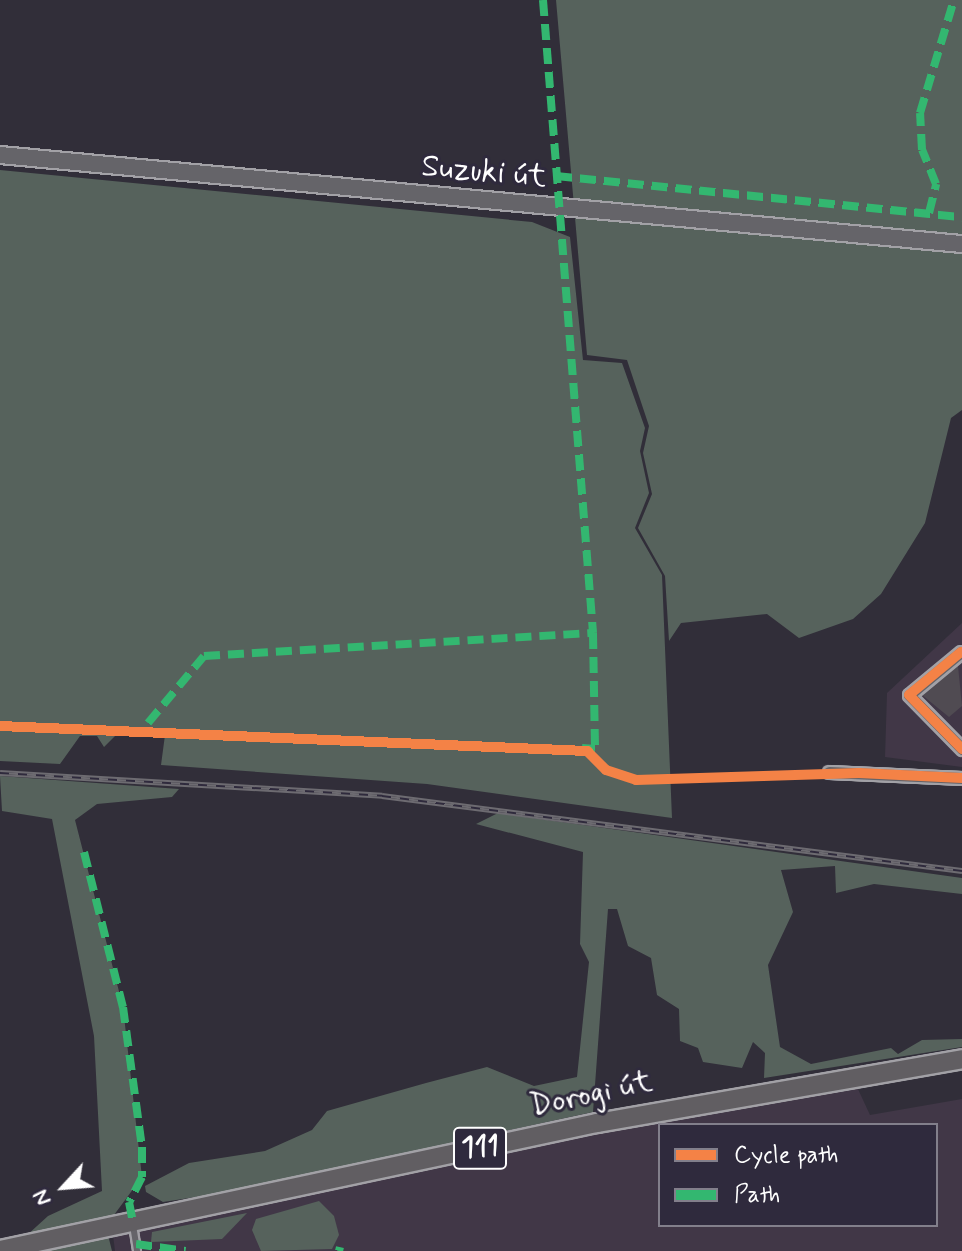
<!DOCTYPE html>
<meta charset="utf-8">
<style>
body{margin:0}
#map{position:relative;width:962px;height:1251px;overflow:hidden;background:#312e39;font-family:Mynerve,sans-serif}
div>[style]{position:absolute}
.built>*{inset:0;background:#413747}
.green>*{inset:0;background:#56625c}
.building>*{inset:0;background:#504b52}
.roads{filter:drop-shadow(2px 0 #a2a1a6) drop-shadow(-2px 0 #a2a1a6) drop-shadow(0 2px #a2a1a6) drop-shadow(0 -2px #a2a1a6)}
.service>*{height:6px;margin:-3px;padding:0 3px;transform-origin:3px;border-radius:3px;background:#656469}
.minor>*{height:11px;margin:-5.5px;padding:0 5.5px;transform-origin:5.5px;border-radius:5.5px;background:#656469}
.secondary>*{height:16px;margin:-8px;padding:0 8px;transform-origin:8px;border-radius:8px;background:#656469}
.primary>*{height:18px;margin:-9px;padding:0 9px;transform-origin:9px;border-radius:9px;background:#615e62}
.rail>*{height:6px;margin-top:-3px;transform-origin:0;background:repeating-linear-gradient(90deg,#2f2a3d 0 9px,#6d6b71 0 18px);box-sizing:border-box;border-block:2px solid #6d6b71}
.quiet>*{height:8px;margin-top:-4px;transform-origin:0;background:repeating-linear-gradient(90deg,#33b770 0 16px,transparent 0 24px)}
.cycleway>*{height:10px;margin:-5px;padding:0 5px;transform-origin:5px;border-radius:5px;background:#f48246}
span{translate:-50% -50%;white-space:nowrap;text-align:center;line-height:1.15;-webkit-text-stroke:6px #2f2a3d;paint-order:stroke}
.shield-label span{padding:2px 6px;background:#2f2a3d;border:2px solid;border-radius:6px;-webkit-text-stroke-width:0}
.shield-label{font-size:30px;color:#fff;font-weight:700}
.street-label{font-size:32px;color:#fff}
.legend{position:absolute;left:658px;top:1123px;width:280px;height:104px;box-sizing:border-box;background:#2f2a3d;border:2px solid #827f8b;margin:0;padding:10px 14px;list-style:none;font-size:24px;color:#fff}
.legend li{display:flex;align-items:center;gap:16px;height:40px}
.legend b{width:40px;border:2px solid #827f8b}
.north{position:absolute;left:24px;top:1147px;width:80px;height:80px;-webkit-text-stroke:6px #2f2a3d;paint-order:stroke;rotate:244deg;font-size:22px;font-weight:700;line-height:32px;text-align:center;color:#fff}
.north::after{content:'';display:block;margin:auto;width:28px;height:36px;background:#fff;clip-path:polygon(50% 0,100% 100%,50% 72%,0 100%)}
</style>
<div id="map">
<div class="built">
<i style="clip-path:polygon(962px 623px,962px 767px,885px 757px,887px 693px)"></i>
<i style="clip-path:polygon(evenodd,857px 1087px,870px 1115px,962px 1099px,962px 1251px,115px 1251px,113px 1235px,592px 1134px,857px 1087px,660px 1125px,936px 1125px,936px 1225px,660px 1225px,660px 1125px)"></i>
</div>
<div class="green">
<i style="clip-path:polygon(556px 0,962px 0,962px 410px,951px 418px,925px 523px,881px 594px,853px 619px,799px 638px,767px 614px,681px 623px,669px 641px,665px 576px,638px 528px,652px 494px,643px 453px,649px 426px,627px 360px,587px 355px)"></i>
<i style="clip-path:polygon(0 170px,532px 222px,570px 237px,583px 360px,622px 363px,645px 428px,640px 451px,649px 493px,635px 528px,662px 575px,672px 818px,427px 784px,161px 765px,165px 735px,116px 735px,104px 747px,97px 736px,80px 736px,60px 764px,0 761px)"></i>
<i style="clip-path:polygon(0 776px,179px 789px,172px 797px,97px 804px,75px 820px,123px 1007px,142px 1177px,114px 1215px,26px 1236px,48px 1216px,102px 1191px,94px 1036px,52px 819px,2px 811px)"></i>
<i style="clip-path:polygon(498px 813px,962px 878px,962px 894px,874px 884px,836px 893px,835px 866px,781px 870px,793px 912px,768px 965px,780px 1047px,811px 1064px,891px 1048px,898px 1054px,922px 1040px,962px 1039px,962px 1047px,764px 1078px,765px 1053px,753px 1042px,742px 1068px,703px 1062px,698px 1048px,680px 1041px,679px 1009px,657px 995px,651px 958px,628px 946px,617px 909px,608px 909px,593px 1112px,222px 1193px,163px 1202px,146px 1192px,145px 1186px,189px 1163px,265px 1151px,312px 1130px,327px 1111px,426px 1083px,487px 1067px,534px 1086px,577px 1077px,589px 962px,580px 944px,583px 852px,476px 824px)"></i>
<i style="clip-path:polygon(319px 1201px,334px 1216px,339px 1235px,332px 1249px,261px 1251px,252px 1230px,256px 1219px)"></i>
<i style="clip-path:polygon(247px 1213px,222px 1239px,151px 1242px,152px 1232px)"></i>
<i style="clip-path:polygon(108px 1235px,112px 1251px,35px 1251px)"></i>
</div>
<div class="building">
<i style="clip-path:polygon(958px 666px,962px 706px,949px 717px,922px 695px)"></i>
</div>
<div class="roads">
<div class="service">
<i style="left:133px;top:1225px;width:26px;rotate:81deg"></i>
</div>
<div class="minor">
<i style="left:961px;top:652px;width:67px;rotate:140.4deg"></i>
<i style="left:909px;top:695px;width:76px;rotate:45.5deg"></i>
<i style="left:829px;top:772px;width:133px;rotate:2.6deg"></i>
</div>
<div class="secondary">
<i style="left:0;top:155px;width:966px;rotate:5.29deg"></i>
</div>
<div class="primary">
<i style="left:0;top:1250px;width:610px;rotate:-12.01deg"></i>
<i style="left:597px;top:1123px;width:371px;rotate:-9.9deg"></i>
</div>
</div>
<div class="rail">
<i style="left:0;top:773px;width:383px;rotate:3.4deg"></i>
<i style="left:382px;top:796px;width:585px;rotate:7.37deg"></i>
</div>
<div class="quiet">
<i style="left:543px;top:0;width:635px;rotate:85.48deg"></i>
<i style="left:593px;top:633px;width:116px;rotate:89deg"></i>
<i style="left:595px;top:749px;width:13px;rotate:-176deg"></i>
<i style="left:556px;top:176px;width:408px;rotate:5.8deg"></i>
<i style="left:929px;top:213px;width:30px;rotate:-76deg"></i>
<i style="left:936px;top:184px;width:37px;rotate:-112deg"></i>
<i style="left:922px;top:150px;width:37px;rotate:-93deg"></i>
<i style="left:920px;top:113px;width:118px;rotate:-73.3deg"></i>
<i style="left:148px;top:723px;width:87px;rotate:-50.1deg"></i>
<i style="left:204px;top:656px;width:390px;rotate:-3.4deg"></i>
<i style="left:84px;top:852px;width:160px;rotate:75.9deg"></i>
<i style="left:123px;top:1007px;width:141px;rotate:82.3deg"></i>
<i style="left:142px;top:1147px;width:30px;rotate:90deg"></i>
<i style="left:142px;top:1177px;width:28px;rotate:117deg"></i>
<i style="left:129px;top:1202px;width:20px;rotate:79deg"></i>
<i style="left:136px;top:1244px;width:50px;rotate:8deg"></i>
<i style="left:339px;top:1251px;width:4px;rotate:-76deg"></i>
</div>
<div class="cycleway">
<i style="left:961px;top:652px;width:67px;rotate:140.4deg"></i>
<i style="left:909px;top:695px;width:76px;rotate:45.5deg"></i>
<i style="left:0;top:726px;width:588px;rotate:2.44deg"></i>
<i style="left:587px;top:751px;width:27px;rotate:45deg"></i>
<i style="left:606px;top:770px;width:32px;rotate:18deg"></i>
<i style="left:636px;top:780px;width:223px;rotate:-1.8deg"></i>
<i style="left:859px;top:773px;width:103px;rotate:2.8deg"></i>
</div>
<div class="shield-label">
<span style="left:480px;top:1148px">111</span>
</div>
<div class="street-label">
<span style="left:484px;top:172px;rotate:5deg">Suzuki út</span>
<span style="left:591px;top:1094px;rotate:-12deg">Dorogi út</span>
</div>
<ul class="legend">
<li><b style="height:10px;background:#f48246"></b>Cycle path</li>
<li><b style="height:10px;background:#33b770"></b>Path</li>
</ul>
<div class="north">N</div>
</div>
